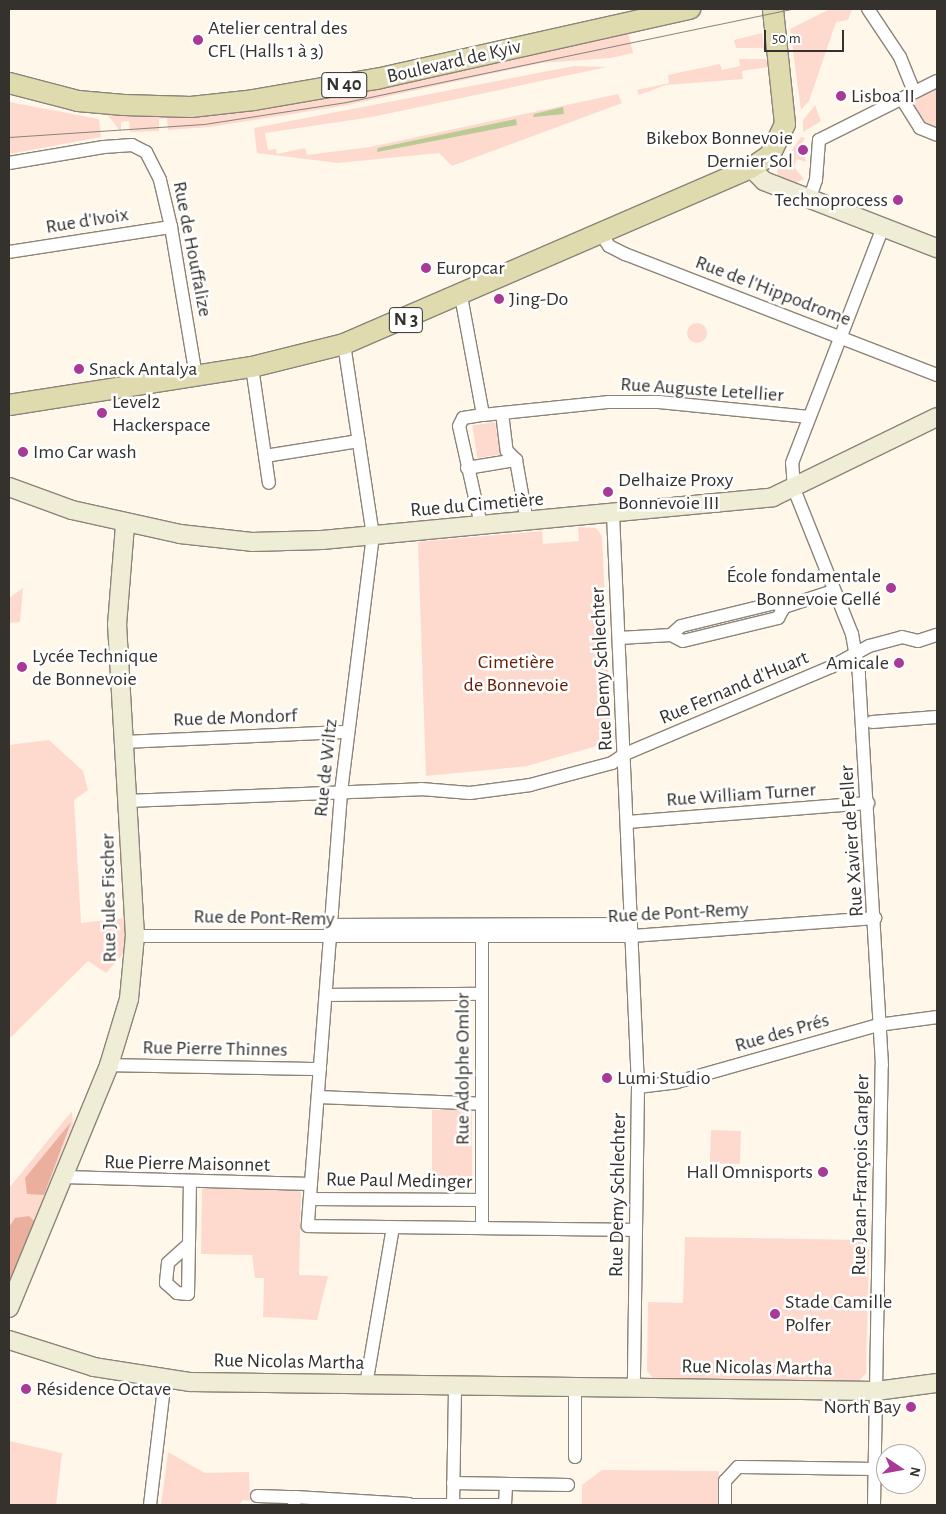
<!DOCTYPE html>
<meta charset="utf-8">
<style>
body{margin:0}
#map{position:relative;width:946px;height:1514px;overflow:hidden;background:#fef7ea;font-family:"Alegreya Sans",sans-serif}
div>[style]{position:absolute}
.green>*{inset:0;background:#fedace;transform-origin:0 0}
.round{border-radius:50%}
.forest>*{inset:0;background:#eaaf9d}
.water>*{inset:0;background:#b9ca95}
.roads{filter:drop-shadow(1px 0 #8b8479) drop-shadow(-1px 0 #8b8479) drop-shadow(0 1px #8b8479) drop-shadow(0 -1px #8b8479)}
.street>*{height:12px;margin:-6px;padding:0 6px;transform-origin:6px;border-radius:6px;background:#fff}
.secondary>*{height:18px;margin:-9px;padding:0 9px;transform-origin:9px;border-radius:9px;background:#f0edd7}
.primary>*{height:20px;margin:-10px;padding:0 10px;transform-origin:10px;border-radius:10px;background:#e0dbaf}
.tram>*{height:1px;margin:-0.5px;padding:0 0.5px;transform-origin:0.5px;border-radius:0.5px;background:#88847c}
.dots>*{width:14px;height:14px;translate:-50% -50%;box-sizing:border-box;border:2px solid #fff;border-radius:50%}
span{translate:-50% -50%;white-space:nowrap;text-align:center;line-height:1.15;-webkit-text-stroke:5px #fff;paint-order:stroke}
.shield-label span{padding:1px 4px;background:#fff;border:1px solid;border-radius:4px;-webkit-text-stroke-width:0}
.shield-label{font-size:19px;color:#35322d;font-weight:700}
.poi-label{font-size:20px;color:#35322d}
.left{translate:0 -50%;text-align:left}
.right{translate:-100% -50%;text-align:right}
.street-label{font-size:20px;color:#35322d}
.park-label{font-size:20px;color:#631f06}
.frame{position:absolute;inset:0;border:10px solid #35322d;pointer-events:none}
.north{position:absolute;left:876px;top:1444px;width:50px;height:50px;box-sizing:border-box;background:#fff;border:1px solid #aeadab;border-radius:50%;rotate:102deg;font-size:14px;font-weight:700;line-height:20px;text-align:center;color:#35322d}
.north::after{content:'';display:block;margin:auto;width:18px;height:22px;background:#a83996;clip-path:polygon(50% 0,100% 100%,50% 72%,0 100%)}
.scale{position:absolute;left:764px;top:30px;width:80px;height:22px;box-sizing:border-box;border:2px solid #35322d;border-top:0;padding-left:6px;font-size:15px;line-height:18px;white-space:nowrap;color:#35322d;-webkit-text-stroke:4px #fff;paint-order:stroke}
</style>
<div id="map">
<div class="green">
<i style="clip-path:polygon(830px 9px,852px 9px,848px 20px,836px 22px,809px 101px,801px 110px,790px 29px)"></i>
<i style="clip-path:polygon(628px 31px,633px 53px,611px 58px,541px 63px,348px 105px,210px 127px,168px 130px,167px 118px,159px 119px,159px 131px,130px 132px,129px 121px,121px 122px,121px 132px,105px 112px)"></i>
<i style="clip-path:polygon(762px 33px,764px 48px,736px 48px,734px 40px)"></i>
<i style="clip-path:polygon(739px 59px,766px 59px,768px 67px,742px 71px,743px 79px,666px 85px,639px 95px,637px 90px,669px 83px,668px 75px,720px 64px,722px 70px,740px 66px)"></i>
<i style="clip-path:polygon(574px 66px,607px 67px,372px 117px,265px 133px,268px 150px,276px 149px,277px 154px,305px 148px,307px 155px,370px 147px,618px 94px,622px 103px,452px 166px,439px 153px,338px 163px,257px 153px,254px 128px)"></i>
<i style="clip-path:polygon(937px 81px,937px 135px,920px 128px,902px 99px)"></i>
<i style="clip-path:polygon(9px 102px,99px 119px,101px 137px,9px 154px)"></i>
<i style="clip-path:polygon(815px 105px,821px 121px,803px 132px,803px 120px)"></i>
<i style="clip-path:polygon(801px 137px,805px 138px,801px 145px,806px 162px,797px 159px,794px 167px,804px 179px,794px 184px,778px 177px,777px 171px)"></i>
<i class="round" style="left:687px;top:323px;width:20px;height:20px"></i>
<i style="left:495px;top:422px;width:33px;height:23px;rotate:81deg"></i>
<i style="clip-path:polygon(578px 527px,596px 528px,602px 536px,611px 731px,607px 743px,527px 766px,426px 776px,418px 542px,542px 531px,543px 544px,579px 541px)"></i>
<i style="clip-path:polygon(23px 588px,20px 622px,9px 623px,9px 598px)"></i>
<i style="clip-path:polygon(49px 740px,83px 771px,88px 790px,74px 800px,81px 923px,125px 918px,126px 945px,124px 953px,106px 973px,88px 961px,9px 1039px,9px 745px)"></i>
<i style="left:432px;top:1110px;width:40px;height:78px"></i>
<i style="clip-path:polygon(72px 1111px,73px 1124px,9px 1284px,9px 1188px)"></i>
<i style="left:711px;top:1130px;width:30px;height:33px;rotate:2deg"></i>
<i style="clip-path:polygon(202px 1187px,298px 1189px,301px 1193px,299px 1275px,328px 1276px,317px 1320px,263px 1317px,264px 1278px,255px 1278px,252px 1255px,201px 1254px)"></i>
<i style="clip-path:polygon(685px 1237px,862px 1240px,869px 1250px,866px 1373px,859px 1381px,653px 1378px,647px 1371px,648px 1302px,683px 1303px)"></i>
<i style="clip-path:polygon(9px 1441px,62px 1453px,56px 1505px,9px 1505px)"></i>
<i style="clip-path:polygon(168px 1452px,205px 1473px,249px 1472px,250px 1501px,243px 1500px,239px 1505px,161px 1505px)"></i>
<i style="clip-path:polygon(602px 1470px,719px 1471px,718px 1505px,582px 1505px,582px 1485px)"></i>
</div>
<div class="forest">
<i style="clip-path:polygon(71px 1122px,44px 1195px,27px 1194px,25px 1178px)"></i>
<i style="clip-path:polygon(29px 1216px,34px 1221px,9px 1284px,9px 1227px,15px 1218px)"></i>
</div>
<div class="water">
<i style="clip-path:polygon(563px 107px,564px 114px,533px 117px,534px 114px)"></i>
<i style="clip-path:polygon(516px 119px,517px 125px,377px 152px,378px 148px)"></i>
</div>
<div class="roads">
<div class="street">
<i style="left:868px;top:9px;width:58px;rotate:56.3deg"></i>
<i style="left:900px;top:57px;width:38px;rotate:68deg"></i>
<i style="left:902px;top:99px;width:34px;rotate:58deg"></i>
<i style="left:920px;top:128px;width:18px;rotate:22deg"></i>
<i style="left:9px;top:163px;width:96px;rotate:-9.6deg"></i>
<i style="left:104px;top:147px;width:28px;rotate:-4deg"></i>
<i style="left:132px;top:145px;width:16px;rotate:27deg"></i>
<i style="left:146px;top:152px;width:31px;rotate:63deg"></i>
<i style="left:160px;top:180px;width:48px;rotate:76.8deg"></i>
<i style="left:171px;top:227px;width:152px;rotate:80.5deg"></i>
<i style="left:810px;top:198px;width:19px;rotate:-72deg"></i>
<i style="left:816px;top:180px;width:40px;rotate:-85.7deg"></i>
<i style="left:819px;top:140px;width:132px;rotate:-26.6deg"></i>
<i style="left:601px;top:234px;width:14px;rotate:56deg"></i>
<i style="left:609px;top:246px;width:18px;rotate:27deg"></i>
<i style="left:625px;top:254px;width:335px;rotate:21.2deg"></i>
<i style="left:9px;top:252px;width:164px;rotate:-8.8deg"></i>
<i style="left:461px;top:296px;width:121px;rotate:79.5deg"></i>
<i style="left:483px;top:415px;width:19px;rotate:-6deg"></i>
<i style="left:502px;top:413px;width:38px;rotate:83deg"></i>
<i style="left:507px;top:451px;width:13px;rotate:45deg"></i>
<i style="left:516px;top:460px;width:63px;rotate:79.9deg"></i>
<i style="left:344px;top:344px;width:193px;rotate:81.4deg"></i>
<i style="left:373px;top:535px;width:260px;rotate:97.1deg"></i>
<i style="left:341px;top:793px;width:434px;rotate:94.4deg"></i>
<i style="left:308px;top:1226px;width:328px;rotate:0.7deg"></i>
<i style="left:252px;top:367px;width:117px;rotate:81.7deg"></i>
<i style="left:502px;top:413px;width:108px;rotate:-5.9deg"></i>
<i style="left:609px;top:402px;width:50px"></i>
<i style="left:659px;top:402px;width:151px;rotate:5.7deg"></i>
<i style="left:265px;top:456px;width:95px;rotate:-9.1deg"></i>
<i style="left:467px;top:468px;width:50px;rotate:-9.3deg"></i>
<i style="left:613px;top:514px;width:574px;rotate:87.5deg"></i>
<i style="left:638px;top:1087px;width:301px;rotate:90.8deg"></i>
<i style="left:481px;top:525px;width:101px;rotate:-102.5deg"></i>
<i style="left:459px;top:426px;width:9px;rotate:-63deg"></i>
<i style="left:463px;top:418px;width:20px;rotate:-9deg"></i>
<i style="left:671px;top:635px;width:13px;rotate:-42deg"></i>
<i style="left:681px;top:626px;width:97px;rotate:-13.7deg"></i>
<i style="left:775px;top:603px;width:10px;rotate:24deg"></i>
<i style="left:619px;top:638px;width:52px;rotate:-3.3deg"></i>
<i style="left:671px;top:635px;width:13px;rotate:27deg"></i>
<i style="left:683px;top:641px;width:98px;rotate:-13.6deg"></i>
<i style="left:778px;top:618px;width:13px;rotate:-61deg"></i>
<i style="left:784px;top:607px;width:52px;rotate:-18.1deg"></i>
<i style="left:872px;top:722px;width:65px;rotate:-4.4deg"></i>
<i style="left:124px;top:742px;width:224px;rotate:-2.6deg"></i>
<i style="left:127px;top:801px;width:294px;rotate:-2.3deg"></i>
<i style="left:421px;top:789px;width:49px;rotate:4.7deg"></i>
<i style="left:470px;top:793px;width:61px;rotate:-7.6deg"></i>
<i style="left:530px;top:785px;width:85px;rotate:-15deg"></i>
<i style="left:612px;top:763px;width:16px;rotate:-35deg"></i>
<i style="left:625px;top:754px;width:224px;rotate:-22.9deg"></i>
<i style="left:831px;top:667px;width:43px;rotate:-28.9deg"></i>
<i style="left:869px;top:646px;width:34px;rotate:-15deg"></i>
<i style="left:902px;top:637px;width:16px;rotate:14deg"></i>
<i style="left:918px;top:641px;width:20px;rotate:-18deg"></i>
<i style="left:627px;top:822px;width:242px;rotate:-4.5deg"></i>
<i style="left:331px;top:925px;width:300px;rotate:-0.2deg"></i>
<i style="left:482px;top:925px;width:303px;rotate:90deg"></i>
<i style="left:135px;top:936px;width:496px"></i>
<i style="left:631px;top:936px;width:245px;rotate:-4.2deg"></i>
<i style="left:326px;top:995px;width:156px;rotate:-0.4deg"></i>
<i style="left:109px;top:1065px;width:211px;rotate:1.1deg"></i>
<i style="left:638px;top:1087px;width:39px;rotate:-7deg"></i>
<i style="left:677px;top:1082px;width:209px;rotate:-15.8deg"></i>
<i style="left:878px;top:1025px;width:60px;rotate:-7.7deg"></i>
<i style="left:318px;top:1097px;width:164px;rotate:2.4deg"></i>
<i style="left:63px;top:1177px;width:248px;rotate:1.6deg"></i>
<i style="left:310px;top:1199px;width:172px;rotate:0.3deg"></i>
<i style="left:189px;top:1244px;width:28px;rotate:138deg"></i>
<i style="left:168px;top:1263px;width:20px;rotate:96deg"></i>
<i style="left:166px;top:1283px;width:15px;rotate:42deg"></i>
<i style="left:177px;top:1293px;width:11px;rotate:5deg"></i>
<i style="left:188px;top:1294px;width:50px;rotate:-88.9deg"></i>
<i style="left:189px;top:1244px;width:62px;rotate:-89.1deg"></i>
<i style="left:366px;top:1385px;width:160px;rotate:-80.3deg"></i>
<i style="left:575px;top:1457px;width:70px;rotate:-90deg"></i>
<i style="left:453px;top:1483px;width:115px;rotate:1deg"></i>
<i style="left:257px;top:1496px;width:38px;rotate:2deg"></i>
<i style="left:295px;top:1497px;width:8px;rotate:97deg"></i>
<i style="left:295px;top:1497px;width:114px;rotate:3.5deg"></i>
<i style="left:150px;top:1505px;width:126px;rotate:-83.2deg"></i>
<i style="left:406px;top:1505px;width:92px"></i>
<i style="left:453px;top:1505px;width:119px;rotate:-89deg"></i>
<i style="left:505px;top:1505px;width:21px;rotate:-87deg"></i>
<i style="left:725px;top:1505px;width:24px;rotate:-90deg"></i>
<i style="left:725px;top:1481px;width:19px;rotate:-47deg"></i>
<i style="left:738px;top:1467px;width:136px;rotate:0.8deg"></i>
<i style="left:874px;top:1505px;width:440px;rotate:-89deg"></i>
<i style="left:882px;top:1065px;width:392px;rotate:-93.4deg"></i>
<i style="left:859px;top:674px;width:41px;rotate:-99.9deg"></i>
<i style="left:852px;top:634px;width:156px;rotate:-111.8deg"></i>
<i style="left:794px;top:489px;width:26px;rotate:-94deg"></i>
<i style="left:792px;top:463px;width:253px;rotate:-68.9deg"></i>
</div>
<div class="secondary">
<i style="left:751px;top:168px;width:18px;rotate:45deg"></i>
<i style="left:764px;top:181px;width:186px;rotate:21.2deg"></i>
<i style="left:9px;top:487px;width:67px;rotate:20.1deg"></i>
<i style="left:72px;top:510px;width:111px;rotate:12.5deg"></i>
<i style="left:180px;top:534px;width:72px;rotate:6.3deg"></i>
<i style="left:252px;top:542px;width:70px;rotate:-1.6deg"></i>
<i style="left:322px;top:540px;width:453px;rotate:-5.4deg"></i>
<i style="left:773px;top:497px;width:182px;rotate:-26deg"></i>
<i style="left:9px;top:1308px;width:263px;rotate:-67.6deg"></i>
<i style="left:109px;top:1065px;width:69px;rotate:-73.1deg"></i>
<i style="left:129px;top:999px;width:63px;rotate:-84.6deg"></i>
<i style="left:135px;top:936px;width:312px;rotate:-93.3deg"></i>
<i style="left:117px;top:625px;width:100px;rotate:-85.4deg"></i>
<i style="left:9px;top:1340px;width:89px;rotate:17.6deg"></i>
<i style="left:94px;top:1367px;width:97px;rotate:8.9deg"></i>
<i style="left:190px;top:1382px;width:686px;rotate:0.75deg"></i>
<i style="left:876px;top:1391px;width:62px;rotate:-7.5deg"></i>
</div>
<div class="primary">
<i style="left:9px;top:83px;width:71px;rotate:14.6deg"></i>
<i style="left:78px;top:101px;width:46px;rotate:5deg"></i>
<i style="left:124px;top:105px;width:67px;rotate:1.7deg"></i>
<i style="left:191px;top:107px;width:63px;rotate:-6.3deg"></i>
<i style="left:254px;top:100px;width:124px;rotate:-9.8deg"></i>
<i style="left:376px;top:79px;width:322px;rotate:-12.6deg"></i>
<i style="left:9px;top:405px;width:246px;rotate:-8.9deg"></i>
<i style="left:252px;top:367px;width:95px;rotate:-14deg"></i>
<i style="left:344px;top:344px;width:443px;rotate:-23.4deg"></i>
<i style="left:751px;top:168px;width:23px;rotate:-34deg"></i>
<i style="left:770px;top:155px;width:34px;rotate:-64deg"></i>
<i style="left:785px;top:124px;width:116px;rotate:-96deg"></i>
</div>
</div>
<div class="tram">
<i style="left:9px;top:137px;width:195px;rotate:-3.8deg"></i>
<i style="left:204px;top:124px;width:144px;rotate:-8.8deg"></i>
<i style="left:346px;top:102px;width:457px;rotate:-11.8deg"></i>
</div>
<div class="dots">
<i style="left:198px;top:40px;background:#a83996"></i>
<i style="left:841px;top:96px;background:#a83996"></i>
<i style="left:803px;top:150px;background:#a83996"></i>
<i style="left:898px;top:200px;background:#a83996"></i>
<i style="left:426px;top:268px;background:#a83996"></i>
<i style="left:499px;top:299px;background:#a83996"></i>
<i style="left:79px;top:369px;background:#a83996"></i>
<i style="left:102px;top:413px;background:#a83996"></i>
<i style="left:23px;top:452px;background:#a83996"></i>
<i style="left:608px;top:492px;background:#a83996"></i>
<i style="left:891px;top:588px;background:#a83996"></i>
<i style="left:899px;top:663px;background:#a83996"></i>
<i style="left:22px;top:667px;background:#a83996"></i>
<i style="left:607px;top:1078px;background:#a83996"></i>
<i style="left:823px;top:1172px;background:#a83996"></i>
<i style="left:775px;top:1314px;background:#a83996"></i>
<i style="left:26px;top:1389px;background:#a83996"></i>
<i style="left:911px;top:1407px;background:#a83996"></i>
</div>
<div class="shield-label">
<span style="left:344px;top:85px">N 40</span>
<span style="left:406px;top:320px">N 3</span>
</div>
<div class="poi-label">
<span class="left" style="left:208px;top:40px">Atelier central des<br>CFL (Halls 1 à 3)</span>
<span class="left" style="left:851px;top:96px">Lisboa II</span>
<span class="right" style="left:793px;top:150px">Bikebox Bonnevoie<br>Dernier Sol</span>
<span class="right" style="left:888px;top:200px">Technoprocess</span>
<span class="left" style="left:436px;top:268px">Europcar</span>
<span class="left" style="left:509px;top:299px">Jing-Do</span>
<span class="left" style="left:89px;top:369px">Snack Antalya</span>
<span class="left" style="left:112px;top:414px">Level2<br>Hackerspace</span>
<span class="left" style="left:33px;top:452px">Imo Car wash</span>
<span class="left" style="left:618px;top:492px">Delhaize Proxy<br>Bonnevoie III</span>
<span class="right" style="left:881px;top:588px">École fondamentale<br>Bonnevoie Gellé</span>
<span class="left" style="left:32px;top:668px">Lycée Technique<br>de Bonnevoie</span>
<span class="right" style="left:889px;top:663px">Amicale</span>
<span class="left" style="left:617px;top:1078px">Lumi Studio</span>
<span class="right" style="left:813px;top:1172px">Hall Omnisports</span>
<span class="left" style="left:785px;top:1314px">Stade Camille<br>Polfer</span>
<span class="left" style="left:36px;top:1389px">Résidence Octave</span>
<span class="right" style="left:901px;top:1407px">North Bay</span>
</div>
<div class="street-label">
<span style="left:454px;top:62px;rotate:-13deg">Boulevard de Kyiv</span>
<span style="left:87px;top:221px;rotate:-9deg">Rue d'Ivoix</span>
<span style="left:192px;top:249px;rotate:79deg">Rue de Houffalize</span>
<span style="left:773px;top:291px;rotate:21deg">Rue de l'Hippodrome</span>
<span style="left:702px;top:390px;rotate:4deg">Rue Auguste Letellier</span>
<span style="left:477px;top:505px;rotate:-5deg">Rue du Cimetière</span>
<span style="left:602px;top:669px;rotate:-93deg">Rue Demy Schlechter</span>
<span style="left:734px;top:688px;rotate:-23deg">Rue Fernand d'Huart</span>
<span style="left:235px;top:718px;rotate:-2deg">Rue de Mondorf</span>
<span style="left:326px;top:768px;rotate:-84deg">Rue de Wiltz</span>
<span style="left:741px;top:795px;rotate:-4deg">Rue William Turner</span>
<span style="left:852px;top:841px;rotate:-94deg">Rue Xavier de Feller</span>
<span style="left:109px;top:898px;rotate:-91deg">Rue Jules Fischer</span>
<span style="left:678px;top:913px;rotate:-3deg">Rue de Pont-Remy</span>
<span style="left:264px;top:918px;rotate:1deg">Rue de Pont-Remy</span>
<span style="left:782px;top:1033px;rotate:-16deg">Rue des Prés</span>
<span style="left:215px;top:1049px;rotate:1deg">Rue Pierre Thinnes</span>
<span style="left:463px;top:1069px;rotate:-90deg">Rue Adolphe Omlor</span>
<span style="left:187px;top:1164px;rotate:1deg">Rue Pierre Maisonnet</span>
<span style="left:861px;top:1175px;rotate:-89deg">Rue Jean-François Gangler</span>
<span style="left:399px;top:1181px;rotate:1deg">Rue Paul Medinger</span>
<span style="left:618px;top:1195px;rotate:-89deg">Rue Demy Schlechter</span>
<span style="left:289px;top:1362px;rotate:1deg">Rue Nicolas Martha</span>
<span style="left:757px;top:1368px;rotate:1deg">Rue Nicolas Martha</span>
</div>
<div class="park-label">
<span style="left:516px;top:674px">Cimetière<br>de Bonnevoie</span>
</div>
<div class="frame"></div>
<div class="north">N</div>
<div class="scale">50 m</div>
</div>
